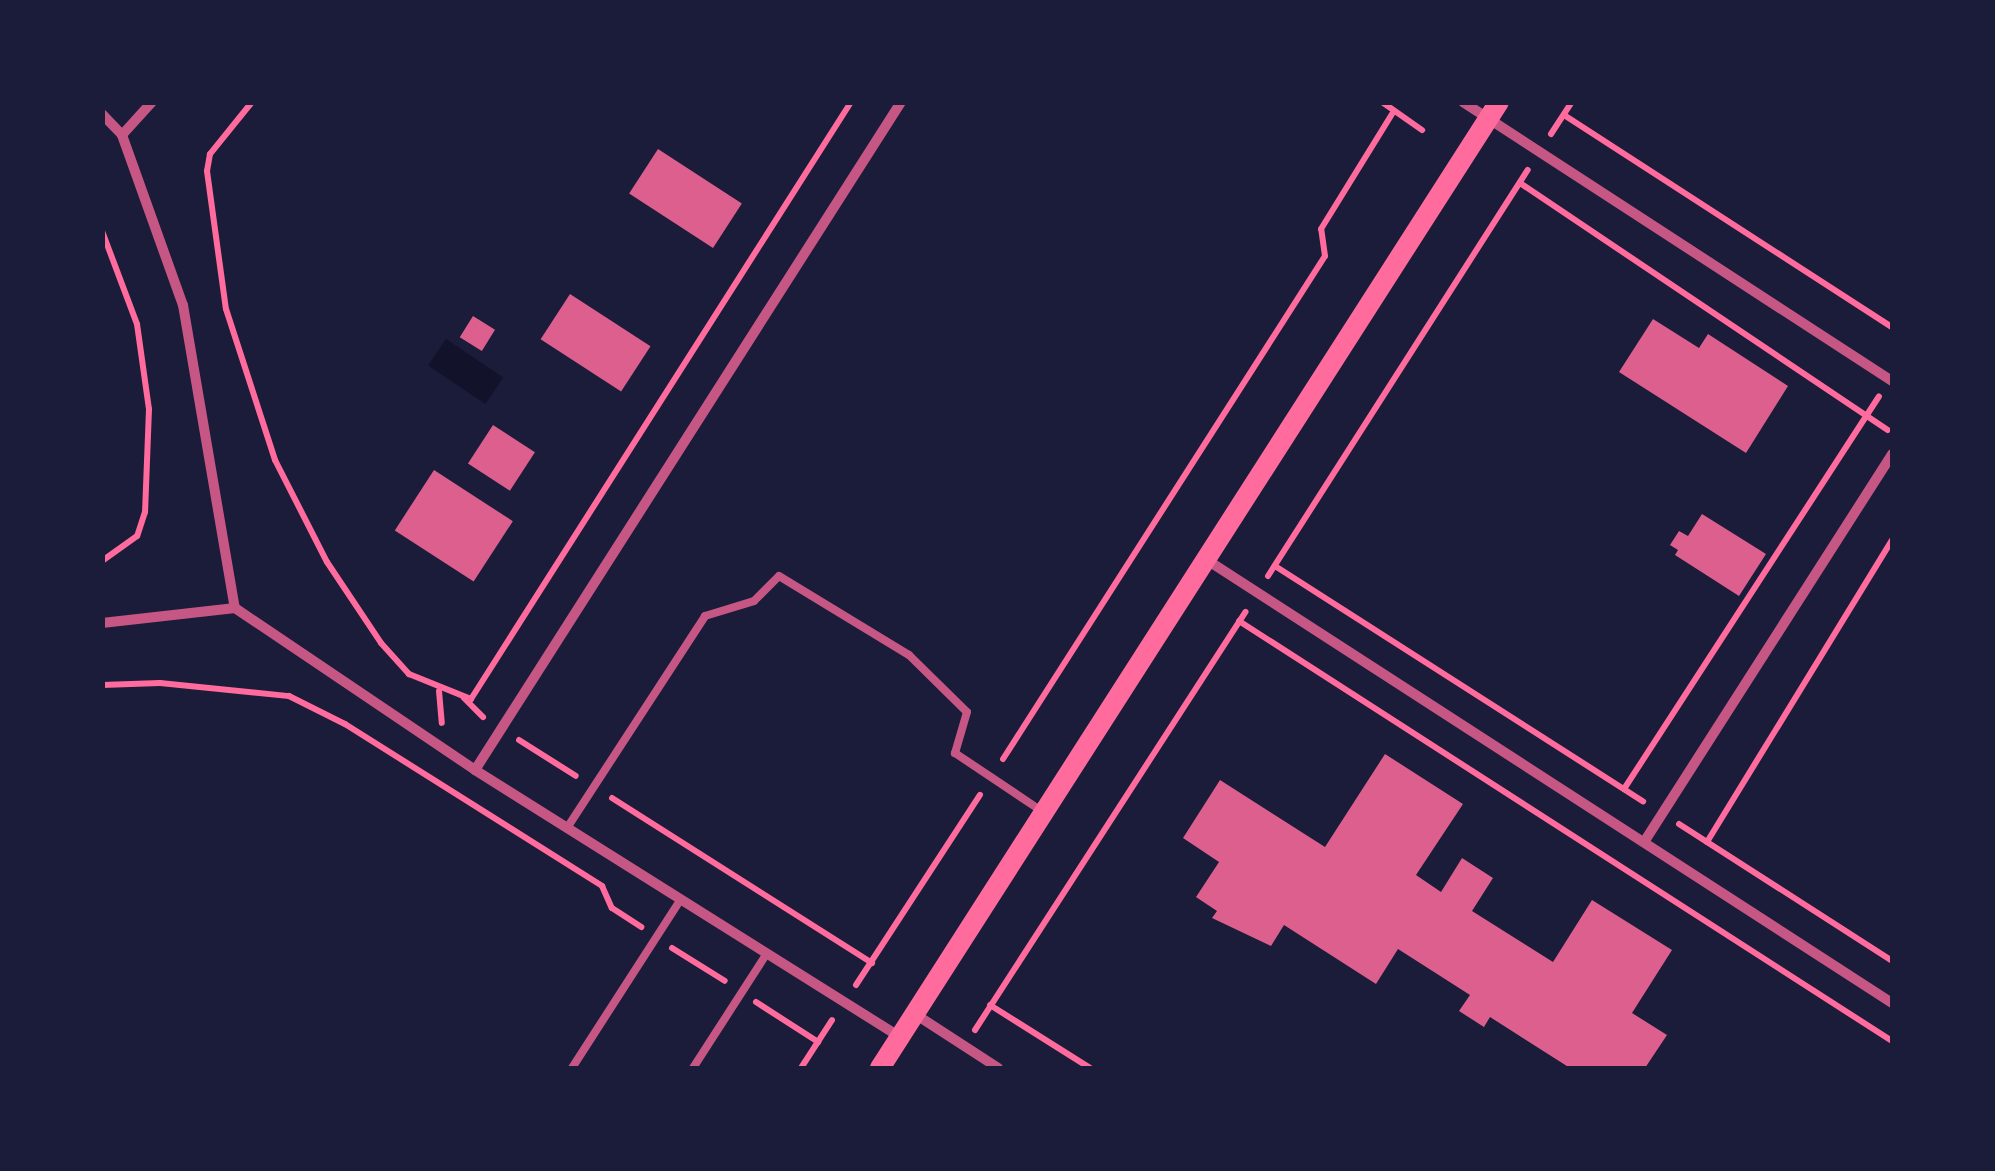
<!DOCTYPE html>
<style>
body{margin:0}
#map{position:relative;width:1995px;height:1171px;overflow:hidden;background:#1b1b3a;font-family:"Nunito Sans",sans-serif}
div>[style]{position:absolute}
.water>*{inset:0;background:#12122b;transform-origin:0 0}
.building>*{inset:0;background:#dd5f8e;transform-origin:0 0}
.path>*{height:6px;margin:-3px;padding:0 3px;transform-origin:3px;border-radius:3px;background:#ff6b9d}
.service>*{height:8px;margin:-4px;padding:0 4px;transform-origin:4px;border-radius:4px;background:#c65784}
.minor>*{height:10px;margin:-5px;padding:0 5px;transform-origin:5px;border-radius:5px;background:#c65784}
.secondary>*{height:20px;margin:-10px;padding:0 10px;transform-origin:10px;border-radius:10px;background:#ff6b9d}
span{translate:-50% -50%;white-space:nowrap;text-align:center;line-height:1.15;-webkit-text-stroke:8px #1b1b3a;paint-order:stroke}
.frame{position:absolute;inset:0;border:105px solid #1b1b3a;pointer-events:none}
</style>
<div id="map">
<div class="water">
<i style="left:446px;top:339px;width:69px;height:32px;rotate:34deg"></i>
</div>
<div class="building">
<i style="left:658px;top:149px;width:100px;height:53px;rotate:33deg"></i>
<i style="left:570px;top:294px;width:96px;height:54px;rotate:33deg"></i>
<i style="left:473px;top:316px;width:26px;height:25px;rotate:32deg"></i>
<i style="clip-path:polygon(1653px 319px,1699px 348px,1708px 334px,1788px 386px,1746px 453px,1619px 372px)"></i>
<i style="left:493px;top:425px;width:50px;height:46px;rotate:33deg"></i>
<i style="left:434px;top:470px;width:94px;height:72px;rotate:33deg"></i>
<i style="clip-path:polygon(1702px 514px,1766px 554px,1739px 596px,1675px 555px,1678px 550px,1670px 545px,1679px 531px,1688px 536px)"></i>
<i style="clip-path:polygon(1385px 754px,1463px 804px,1416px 875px,1441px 892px,1462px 858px,1493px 878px,1472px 911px,1553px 962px,1592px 900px,1672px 950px,1632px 1013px,1667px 1035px,1645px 1068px,1570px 1068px,1490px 1017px,1484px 1027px,1459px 1011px,1470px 995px,1398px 949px,1376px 984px,1284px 925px,1271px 946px,1212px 918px,1217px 911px,1196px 897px,1219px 862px,1183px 838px,1220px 780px,1325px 847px)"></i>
</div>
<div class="path">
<i style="left:252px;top:102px;width:67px;rotate:128.9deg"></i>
<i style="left:210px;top:154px;width:17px;rotate:100deg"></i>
<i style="left:207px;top:171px;width:139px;rotate:82.2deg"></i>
<i style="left:226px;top:309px;width:159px;rotate:72deg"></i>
<i style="left:275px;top:460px;width:114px;rotate:63deg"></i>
<i style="left:327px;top:562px;width:97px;rotate:56.3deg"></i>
<i style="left:381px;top:643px;width:42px;rotate:47.9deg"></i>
<i style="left:409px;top:674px;width:67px;rotate:22deg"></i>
<i style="left:471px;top:699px;width:708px;rotate:-57.52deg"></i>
<i style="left:1382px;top:102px;width:49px;rotate:35deg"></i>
<i style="left:1564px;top:115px;width:391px;rotate:32.9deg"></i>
<i style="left:1551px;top:134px;width:38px;rotate:-57deg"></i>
<i style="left:1520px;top:183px;width:443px;rotate:33.9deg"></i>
<i style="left:102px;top:231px;width:99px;rotate:69.4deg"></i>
<i style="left:137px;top:324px;width:86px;rotate:82deg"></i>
<i style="left:149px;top:409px;width:103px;rotate:92.2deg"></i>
<i style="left:145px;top:512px;width:25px;rotate:108deg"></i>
<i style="left:137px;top:536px;width:43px;rotate:144.5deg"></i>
<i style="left:1275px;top:566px;width:437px;rotate:32.6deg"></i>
<i style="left:1268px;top:576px;width:482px;rotate:-57.4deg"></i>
<i style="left:1239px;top:621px;width:776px;rotate:32.75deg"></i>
<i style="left:102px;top:685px;width:58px;rotate:-2deg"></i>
<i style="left:160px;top:683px;width:130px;rotate:5.8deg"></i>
<i style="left:289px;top:696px;width:63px;rotate:26.6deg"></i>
<i style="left:345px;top:724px;width:304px;rotate:32.2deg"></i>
<i style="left:602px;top:886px;width:24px;rotate:66deg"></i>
<i style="left:612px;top:908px;width:35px;rotate:33deg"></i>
<i style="left:439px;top:691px;width:32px;rotate:85deg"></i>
<i style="left:464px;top:698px;width:27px;rotate:45deg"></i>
<i style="left:519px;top:740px;width:67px;rotate:32.3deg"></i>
<i style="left:1003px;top:759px;width:597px;rotate:-57.37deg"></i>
<i style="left:1325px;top:256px;width:27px;rotate:-98deg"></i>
<i style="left:1321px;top:229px;width:139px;rotate:-58.3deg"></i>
<i style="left:1624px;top:789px;width:468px;rotate:-57deg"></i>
<i style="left:612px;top:798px;width:308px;rotate:32.4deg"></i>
<i style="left:1679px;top:824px;width:253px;rotate:32.7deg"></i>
<i style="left:1707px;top:842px;width:354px;rotate:-58.5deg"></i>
<i style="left:672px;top:948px;width:62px;rotate:31.9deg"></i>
<i style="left:856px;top:985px;width:227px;rotate:-56.9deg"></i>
<i style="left:756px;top:1002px;width:74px;rotate:32.8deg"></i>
<i style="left:990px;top:1005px;width:118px;rotate:32.2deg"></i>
<i style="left:975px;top:1030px;width:498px;rotate:-57.1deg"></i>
<i style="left:801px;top:1068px;width:57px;rotate:-57.1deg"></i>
</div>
<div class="service">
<i style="left:567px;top:828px;width:253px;rotate:-56.9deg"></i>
<i style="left:705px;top:616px;width:51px;rotate:-17deg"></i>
<i style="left:754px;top:601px;width:35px;rotate:-45deg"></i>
<i style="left:779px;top:576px;width:152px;rotate:31.3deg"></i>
<i style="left:909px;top:655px;width:81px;rotate:44.5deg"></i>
<i style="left:967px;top:712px;width:43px;rotate:106.3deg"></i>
<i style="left:955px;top:753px;width:102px;rotate:33.8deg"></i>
<i style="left:572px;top:1068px;width:201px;rotate:-57.2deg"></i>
<i style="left:693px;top:1068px;width:137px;rotate:-57.2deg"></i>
</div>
<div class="minor">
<i style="left:1463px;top:102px;width:512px;rotate:33.04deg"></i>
<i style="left:102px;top:114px;width:29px;rotate:46deg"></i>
<i style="left:122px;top:135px;width:181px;rotate:70.3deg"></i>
<i style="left:183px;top:305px;width:307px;rotate:80.3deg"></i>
<i style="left:235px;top:608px;width:290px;rotate:34deg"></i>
<i style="left:475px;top:770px;width:502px;rotate:32.14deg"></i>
<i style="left:122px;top:135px;width:45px;rotate:-47.7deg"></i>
<i style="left:1207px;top:560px;width:816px;rotate:32.89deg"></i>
<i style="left:102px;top:623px;width:134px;rotate:-6.4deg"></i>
<i style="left:475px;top:770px;width:792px;rotate:-57.47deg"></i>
<i style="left:1646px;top:839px;width:457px;rotate:-57.4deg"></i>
<i style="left:915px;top:1014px;width:99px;rotate:33deg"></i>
</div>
<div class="secondary">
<i style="left:880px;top:1068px;width:1147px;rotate:-57.35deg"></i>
</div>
<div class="frame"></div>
</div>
